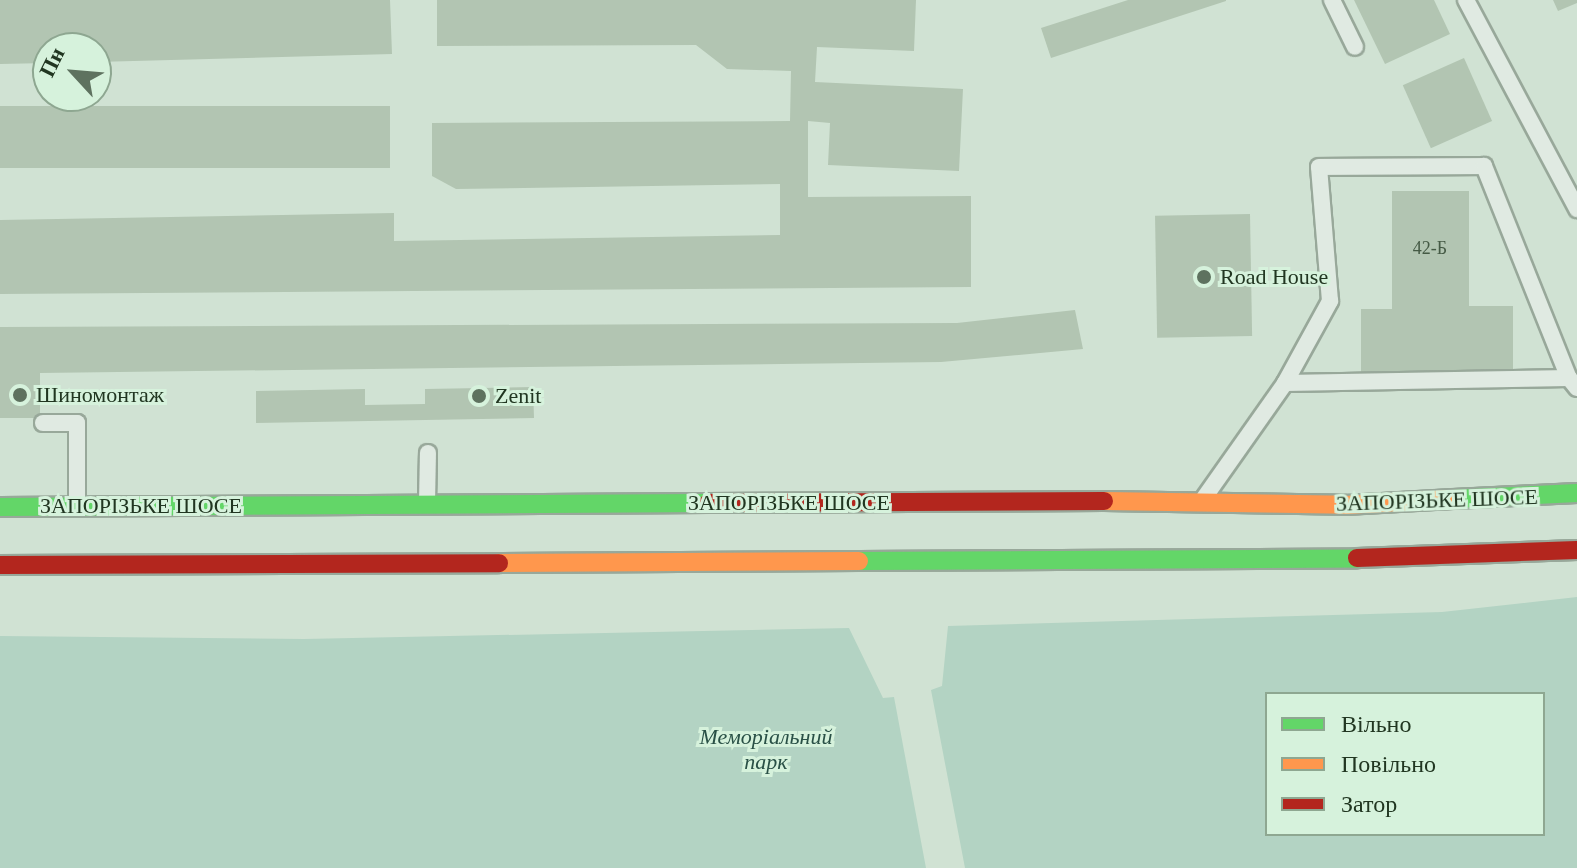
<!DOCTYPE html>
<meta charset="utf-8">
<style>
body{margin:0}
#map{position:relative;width:1577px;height:868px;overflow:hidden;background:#d0e2d3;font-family:Georgia,serif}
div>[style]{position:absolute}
.green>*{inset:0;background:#b3d3c3}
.building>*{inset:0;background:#b2c5b2;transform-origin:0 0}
.roads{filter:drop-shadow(2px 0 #98a89a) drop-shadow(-2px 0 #98a89a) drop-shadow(0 2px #98a89a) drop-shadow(0 -2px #98a89a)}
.lane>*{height:16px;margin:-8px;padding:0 8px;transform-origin:8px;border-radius:8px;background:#e0eae2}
.fast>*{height:18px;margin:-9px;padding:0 9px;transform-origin:9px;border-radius:9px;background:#63d668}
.slow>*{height:18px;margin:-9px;padding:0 9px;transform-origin:9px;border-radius:9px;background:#ff974d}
.jam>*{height:18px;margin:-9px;padding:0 9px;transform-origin:9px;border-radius:9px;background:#b3261e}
.dots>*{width:22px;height:22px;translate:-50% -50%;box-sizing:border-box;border:4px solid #d6f2dc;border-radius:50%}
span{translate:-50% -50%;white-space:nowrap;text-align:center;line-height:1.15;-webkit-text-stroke:6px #d6f2dc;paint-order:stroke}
.number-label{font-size:18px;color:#455a45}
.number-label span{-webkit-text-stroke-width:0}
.poi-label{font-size:22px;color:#213621}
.left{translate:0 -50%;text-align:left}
.street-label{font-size:22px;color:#213621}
.park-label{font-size:22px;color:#295046;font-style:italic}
.legend{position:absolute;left:1265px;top:692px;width:280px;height:144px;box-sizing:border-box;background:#d6f2dc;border:2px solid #8ea791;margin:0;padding:10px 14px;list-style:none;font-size:24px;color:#213621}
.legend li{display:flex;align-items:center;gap:16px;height:40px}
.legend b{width:40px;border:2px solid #8ea791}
.north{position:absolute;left:32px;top:32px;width:80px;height:80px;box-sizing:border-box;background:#d6f2dc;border:2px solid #8ea791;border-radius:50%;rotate:296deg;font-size:22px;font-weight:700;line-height:32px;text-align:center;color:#213621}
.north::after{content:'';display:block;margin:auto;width:28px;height:36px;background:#5e725f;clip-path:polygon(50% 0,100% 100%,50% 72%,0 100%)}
</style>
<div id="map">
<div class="green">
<i style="clip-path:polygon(evenodd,1577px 597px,1577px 868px,965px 868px,931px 690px,942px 686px,948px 626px,1442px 612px,1577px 597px,1267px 694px,1543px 694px,1543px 834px,1267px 834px,1267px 694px)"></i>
<i style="clip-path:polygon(849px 628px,883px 698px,894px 697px,926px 868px,0 868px,0 636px,304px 639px)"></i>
</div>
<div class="building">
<i style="clip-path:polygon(0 0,390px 0,392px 54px,96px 62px,96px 48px,48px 48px,48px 63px,0 64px)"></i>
<i style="clip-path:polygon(437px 0,916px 0,914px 51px,817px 47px,815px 82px,963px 89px,959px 171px,828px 165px,830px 123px,808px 121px,808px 197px,971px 196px,971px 287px,0 294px,0 220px,394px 213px,394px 241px,780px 235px,780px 184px,456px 189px,432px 176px,432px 123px,790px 121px,791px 71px,727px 69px,696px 45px,437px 46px)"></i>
<i style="clip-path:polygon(1128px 0,1226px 0,1226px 1px,1051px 58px,1041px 28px)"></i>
<i style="clip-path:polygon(1354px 0,1434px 0,1450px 34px,1385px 64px)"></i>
<i style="clip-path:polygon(1553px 0,1577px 0,1577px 3px,1558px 11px)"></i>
<i style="left:1464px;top:58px;width:69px;height:67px;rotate:66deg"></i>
<i style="left:390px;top:106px;width:62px;height:390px;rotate:90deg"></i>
<i style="clip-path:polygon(1392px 191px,1469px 191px,1469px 306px,1513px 306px,1513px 374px,1361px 374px,1361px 309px,1392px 309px)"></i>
<i style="left:1250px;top:214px;width:122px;height:95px;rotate:89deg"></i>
<i style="clip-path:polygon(1075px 310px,1083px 349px,941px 362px,40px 373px,40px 418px,0 418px,0 327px,957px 323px)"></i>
<i style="clip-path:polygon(533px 387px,534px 418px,256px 423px,256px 391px,365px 389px,365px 405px,425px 404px,425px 389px)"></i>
</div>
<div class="roads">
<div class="lane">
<i style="left:1332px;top:0;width:52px;rotate:63.9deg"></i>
<i style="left:1466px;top:0;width:237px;rotate:62deg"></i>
<i style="left:1285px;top:383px;width:94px;rotate:-61.2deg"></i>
<i style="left:1330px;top:301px;width:134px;rotate:-94.7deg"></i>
<i style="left:1319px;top:167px;width:165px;rotate:-0.3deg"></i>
<i style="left:1484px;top:166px;width:228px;rotate:68.2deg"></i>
<i style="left:43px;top:423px;width:34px"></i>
<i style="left:77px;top:423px;width:82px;rotate:90deg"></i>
<i style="left:1204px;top:498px;width:141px;rotate:-54.8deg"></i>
<i style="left:1285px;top:383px;width:284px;rotate:-1deg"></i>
<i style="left:1569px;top:378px;width:13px;rotate:51deg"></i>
<i style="left:427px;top:503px;width:50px;rotate:-88.9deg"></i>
</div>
<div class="fast">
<i style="left:1453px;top:499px;width:124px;rotate:-2.8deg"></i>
<i style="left:0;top:507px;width:708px;rotate:-0.32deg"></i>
<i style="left:859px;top:561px;width:498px;rotate:-0.3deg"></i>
</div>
<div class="slow">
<i style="left:1104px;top:501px;width:242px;rotate:0.9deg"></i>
<i style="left:1346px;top:505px;width:107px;rotate:-3.2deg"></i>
<i style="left:499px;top:563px;width:360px;rotate:-0.3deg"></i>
</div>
<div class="jam">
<i style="left:708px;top:503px;width:396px;rotate:-0.3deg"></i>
<i style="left:1357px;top:558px;width:220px;rotate:-2.1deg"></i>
<i style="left:0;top:565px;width:499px;rotate:-0.2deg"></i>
</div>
</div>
<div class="dots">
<i style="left:1204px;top:277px;background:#5e725f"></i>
<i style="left:20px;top:395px;background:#5e725f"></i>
<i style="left:479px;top:396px;background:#5e725f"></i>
</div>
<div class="number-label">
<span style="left:1430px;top:248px">42-Б</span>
</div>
<div class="poi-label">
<span class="left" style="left:1220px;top:277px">Road House</span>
<span class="left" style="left:36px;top:395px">Шиномонтаж</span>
<span class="left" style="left:495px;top:396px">Zenit</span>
</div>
<div class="street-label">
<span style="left:1437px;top:500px;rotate:-2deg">ЗАПОРІЗЬКЕ ШОСЕ</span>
<span style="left:789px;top:503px">ЗАПОРІЗЬКЕ ШОСЕ</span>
<span style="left:141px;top:506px">ЗАПОРІЗЬКЕ ШОСЕ</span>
</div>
<div class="park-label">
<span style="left:766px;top:749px">Меморіальний<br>парк</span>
</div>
<ul class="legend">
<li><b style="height:10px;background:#63d668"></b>Вільно</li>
<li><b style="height:10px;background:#ff974d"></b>Повільно</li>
<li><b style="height:10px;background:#b3261e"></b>Затор</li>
</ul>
<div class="north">Пн</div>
</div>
